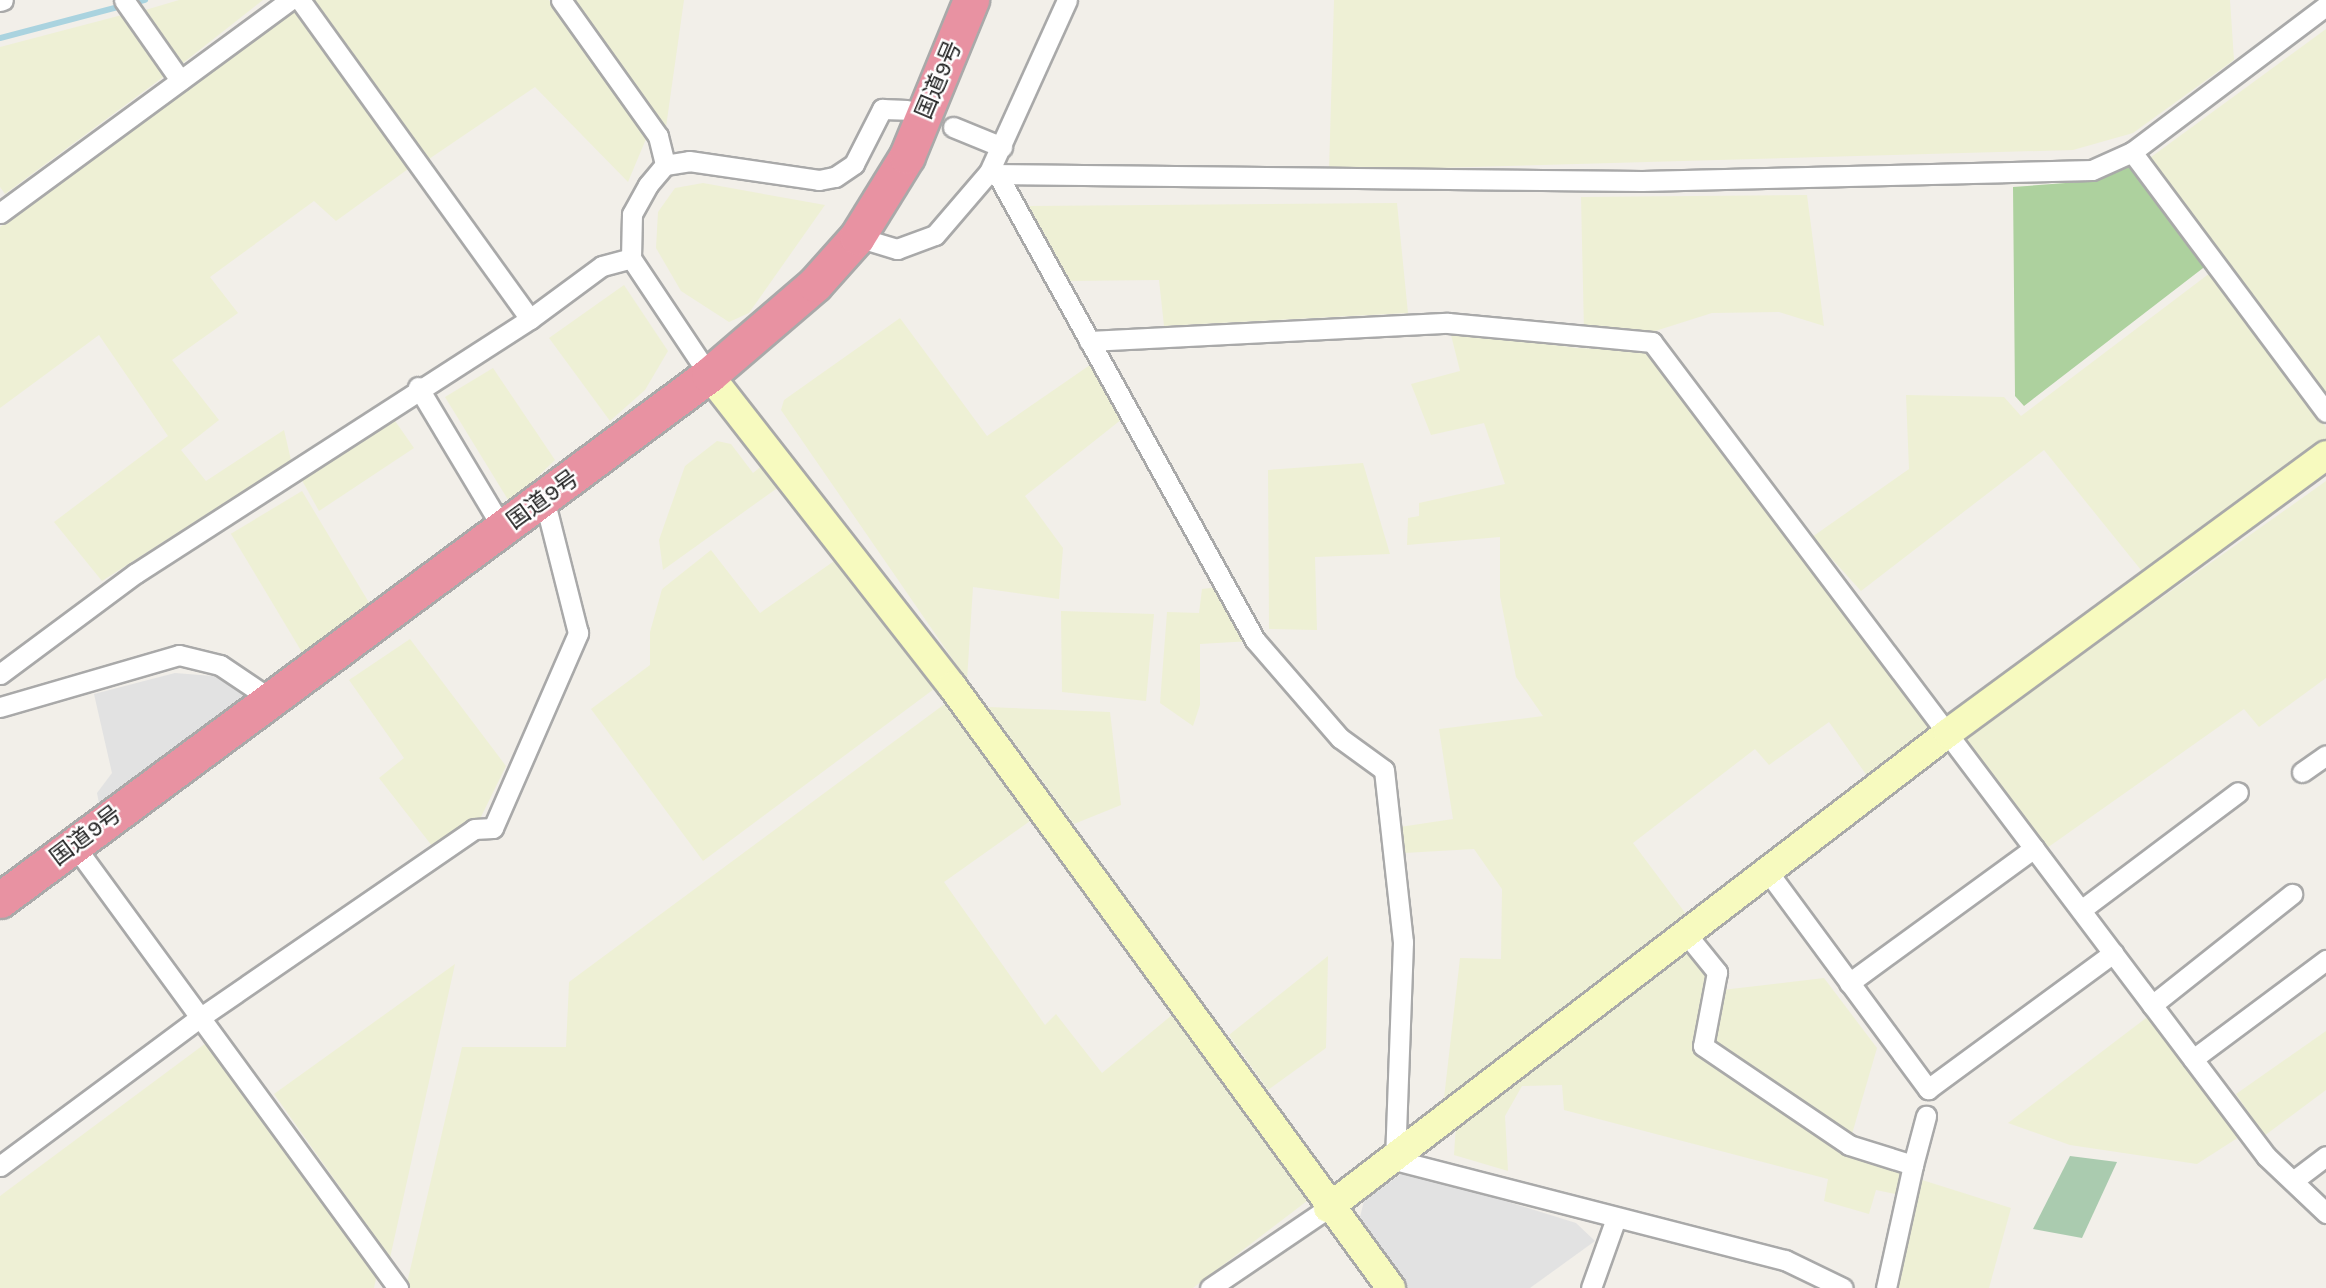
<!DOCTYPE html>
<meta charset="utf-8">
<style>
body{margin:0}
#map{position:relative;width:2326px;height:1288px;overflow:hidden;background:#f2efe9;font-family:Karla,"Noto Sans JP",sans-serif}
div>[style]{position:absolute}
.farmland>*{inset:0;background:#eef0d5;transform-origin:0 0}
.forest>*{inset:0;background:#add19e}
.cemetery>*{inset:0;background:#aacbaf}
.parking>*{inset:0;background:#e2e2e2}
.stream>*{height:6px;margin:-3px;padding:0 3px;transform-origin:3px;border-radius:3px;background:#aad3df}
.roads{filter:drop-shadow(2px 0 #a9a9a9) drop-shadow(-2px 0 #a9a9a9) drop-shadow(0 2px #a9a9a9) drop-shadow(0 -2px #a9a9a9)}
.street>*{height:19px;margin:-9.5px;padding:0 9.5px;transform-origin:9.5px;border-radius:9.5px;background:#fff}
.secondary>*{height:28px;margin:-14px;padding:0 14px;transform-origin:14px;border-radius:14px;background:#f7fabf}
.highway>*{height:35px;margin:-17.5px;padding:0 17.5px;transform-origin:17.5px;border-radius:17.5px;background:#e892a2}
span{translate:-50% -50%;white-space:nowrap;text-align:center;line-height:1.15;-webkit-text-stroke:5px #fff;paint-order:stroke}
.street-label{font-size:23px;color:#222}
</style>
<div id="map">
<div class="farmland">
<i style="clip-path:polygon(179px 0,263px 0,183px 63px,142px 11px)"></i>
<i style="clip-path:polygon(314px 0,549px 0,646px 139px,628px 182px,535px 87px,429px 159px)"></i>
<i style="clip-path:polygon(570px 0,684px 0,666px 127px)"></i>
<i style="clip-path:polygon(1334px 0,2230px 0,2234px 60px,2133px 133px,2073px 150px,1329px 171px)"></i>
<i style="clip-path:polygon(289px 10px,297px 11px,415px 164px,336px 221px,314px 201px,210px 277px,238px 313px,172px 360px,219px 420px,181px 450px,206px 481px,284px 430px,291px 460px,102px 581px,54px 522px,168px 436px,99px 335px,0 408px,0 227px)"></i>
<i style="clip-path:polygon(122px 15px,166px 75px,5px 194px,0 187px,0 47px)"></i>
<i style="clip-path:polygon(2326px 29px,2326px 394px,2147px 160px)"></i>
<i style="clip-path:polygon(703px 183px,825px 205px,749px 313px,729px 322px,681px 291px,656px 248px,658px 212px,675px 188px)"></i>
<i style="clip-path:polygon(1807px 195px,1824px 326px,1779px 312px,1712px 313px,1652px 332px,1584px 332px,1581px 197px)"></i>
<i style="clip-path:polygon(1397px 203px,1408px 313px,1164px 326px,1159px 280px,1068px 281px,1029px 206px)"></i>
<i style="clip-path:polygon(2210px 273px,2326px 427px,2326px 441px,2145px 575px,2044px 450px,1861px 591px,1812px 537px,1909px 469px,1906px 395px,2004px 397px,2021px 416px)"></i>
<i style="clip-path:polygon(624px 285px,668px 351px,645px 390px,610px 421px,549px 338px)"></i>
<i style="clip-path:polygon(900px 318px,987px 436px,1090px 365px,1122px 419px,1025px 496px,1063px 548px,1059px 599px,973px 587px,967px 680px,781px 410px,784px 400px)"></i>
<i style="clip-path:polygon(1450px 331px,1577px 348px,1651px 351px,1927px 720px,1929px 736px,1870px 780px,1829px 722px,1769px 765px,1755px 749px,1633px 843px,1686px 914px,1443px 1107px,1460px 958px,1501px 959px,1502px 889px,1474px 849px,1404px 853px,1400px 827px,1453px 819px,1439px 729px,1543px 716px,1516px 677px,1500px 596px,1500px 537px,1407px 545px,1408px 518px,1419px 516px,1419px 503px,1505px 484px,1484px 423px,1431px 435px,1411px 384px,1460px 371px)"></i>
<i style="clip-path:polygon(493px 368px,555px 460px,510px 503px,445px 397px)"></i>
<i style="clip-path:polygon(393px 418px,414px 448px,319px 511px,299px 475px)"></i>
<i style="clip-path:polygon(717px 441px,731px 444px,753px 473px,763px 465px,780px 486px,663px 570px,659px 540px,685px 466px)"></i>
<i style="clip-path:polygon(1363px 463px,1390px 554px,1315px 557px,1317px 630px,1269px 629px,1268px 470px)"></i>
<i style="clip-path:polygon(2326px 481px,2326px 678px,2259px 727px,2244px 709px,2047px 848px,1964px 738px)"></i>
<i style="left:302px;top:491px;width:139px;height:83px;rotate:59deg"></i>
<i style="clip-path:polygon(711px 550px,760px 613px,837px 559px,934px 689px,703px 861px,591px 709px,650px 665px,650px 632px,662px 589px)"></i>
<i style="clip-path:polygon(1219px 587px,1251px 641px,1200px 644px,1200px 705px,1193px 726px,1160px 703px,1167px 612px,1199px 613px,1202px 589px)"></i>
<i style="clip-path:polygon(1061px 611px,1154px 614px,1146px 701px,1062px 692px)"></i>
<i style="clip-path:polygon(410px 639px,506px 766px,479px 821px,436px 851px,379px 778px,404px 758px,349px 680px)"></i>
<i style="clip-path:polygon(946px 703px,1030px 821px,944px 882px,1045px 1025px,1056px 1014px,1102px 1073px,1172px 1015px,1307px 1201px,1193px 1288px,410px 1288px,407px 1283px,462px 1047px,566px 1047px,569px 982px)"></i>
<i style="clip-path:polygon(988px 707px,1110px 712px,1121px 805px,1074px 824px)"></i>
<i style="clip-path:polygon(1687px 947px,1708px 975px,1694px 1051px,1849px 1153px,1906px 1169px,1900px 1195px,1876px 1190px,1869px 1214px,1824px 1201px,1828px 1179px,1564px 1110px,1562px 1085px,1522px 1086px,1505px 1116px,1508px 1171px,1454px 1155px,1456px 1123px)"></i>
<i style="clip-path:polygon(1328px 956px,1326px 1048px,1268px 1090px,1229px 1035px)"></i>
<i style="clip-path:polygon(455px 964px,390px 1258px,274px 1094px)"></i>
<i style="clip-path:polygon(1824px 978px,1877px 1048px,1852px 1134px,1710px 1041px,1722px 990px)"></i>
<i style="clip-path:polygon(2150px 1015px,2239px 1137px,2197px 1164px,2070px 1145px,2008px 1123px)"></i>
<i style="clip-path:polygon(2326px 1031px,2326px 1090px,2264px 1136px,2236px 1094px)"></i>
<i style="clip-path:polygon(206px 1043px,216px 1047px,377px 1274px,374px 1288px,0 1288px,0 1196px)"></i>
<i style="clip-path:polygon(1919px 1179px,2011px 1208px,1989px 1288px,1895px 1288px)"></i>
</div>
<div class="forest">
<i style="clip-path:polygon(2128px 165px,2207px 265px,2024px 406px,2015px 396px,2013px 187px,2092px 181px)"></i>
</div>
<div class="cemetery">
<i style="clip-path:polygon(2070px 1156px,2117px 1162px,2082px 1238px,2033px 1229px)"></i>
</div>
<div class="parking">
<i style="clip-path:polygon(175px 673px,213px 676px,253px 697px,101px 814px,97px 793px,112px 773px,94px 694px)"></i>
<i style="clip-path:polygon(1406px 1170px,1576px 1223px,1595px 1241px,1530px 1288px,1402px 1288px,1358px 1225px,1364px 1201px)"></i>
</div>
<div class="stream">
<i style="left:0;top:38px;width:150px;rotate:-14.7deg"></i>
</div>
<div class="roads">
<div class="street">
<i style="left:124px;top:0;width:98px;rotate:55deg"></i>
<i style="left:300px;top:0;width:393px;rotate:54.2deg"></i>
<i style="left:530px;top:319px;width:89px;rotate:-36.4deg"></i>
<i style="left:602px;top:266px;width:30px;rotate:-15deg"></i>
<i style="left:561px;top:0;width:167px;rotate:54.5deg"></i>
<i style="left:658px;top:136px;width:30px;rotate:76deg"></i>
<i style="left:0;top:1px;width:3px;rotate:-18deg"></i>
<i style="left:953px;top:127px;width:53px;rotate:22.2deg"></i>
<i style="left:2132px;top:152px;width:324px;rotate:53.3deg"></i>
<i style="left:992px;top:174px;width:650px;rotate:0.62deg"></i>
<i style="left:1642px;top:181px;width:450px;rotate:-1.4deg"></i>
<i style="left:2092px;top:170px;width:44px;rotate:-24.2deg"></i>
<i style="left:2132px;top:152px;width:243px;rotate:-37deg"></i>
<i style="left:1000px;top:179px;width:527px;rotate:61.05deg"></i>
<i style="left:1255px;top:640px;width:130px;rotate:49.1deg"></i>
<i style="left:1340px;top:738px;width:54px;rotate:36deg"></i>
<i style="left:1384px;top:770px;width:173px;rotate:83.7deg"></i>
<i style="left:1403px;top:942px;width:218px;rotate:92.1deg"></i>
<i style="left:1395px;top:1160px;width:403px;rotate:14.4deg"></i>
<i style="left:1785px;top:1260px;width:64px;rotate:25.8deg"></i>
<i style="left:0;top:213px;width:360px;rotate:-36.3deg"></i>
<i style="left:857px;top:237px;width:42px;rotate:16.7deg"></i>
<i style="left:897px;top:249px;width:40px;rotate:-20.2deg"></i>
<i style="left:935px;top:235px;width:83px;rotate:-49.4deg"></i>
<i style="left:989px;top:172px;width:189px;rotate:-65.6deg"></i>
<i style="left:1089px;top:341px;width:359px;rotate:-2.9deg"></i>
<i style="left:1448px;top:323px;width:205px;rotate:5.3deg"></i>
<i style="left:1652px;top:342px;width:1020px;rotate:52.97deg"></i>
<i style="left:2266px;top:1156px;width:83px;rotate:43.5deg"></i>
<i style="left:709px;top:375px;width:141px;rotate:-123.7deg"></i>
<i style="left:631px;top:258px;width:44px;rotate:-88.7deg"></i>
<i style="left:632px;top:214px;width:33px;rotate:-61deg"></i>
<i style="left:648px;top:185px;width:26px;rotate:-50deg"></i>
<i style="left:665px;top:165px;width:24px;rotate:-9deg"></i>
<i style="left:689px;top:161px;width:131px;rotate:8.3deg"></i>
<i style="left:819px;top:180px;width:16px;rotate:-11deg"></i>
<i style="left:835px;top:177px;width:23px;rotate:-34deg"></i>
<i style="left:854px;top:164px;width:62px;rotate:-63deg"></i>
<i style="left:882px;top:109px;width:25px;rotate:2deg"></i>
<i style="left:418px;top:387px;width:165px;rotate:59.1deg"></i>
<i style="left:0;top:674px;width:169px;rotate:-36.6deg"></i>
<i style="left:136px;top:573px;width:469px;rotate:-32.8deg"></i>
<i style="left:0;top:707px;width:186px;rotate:-16.2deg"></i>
<i style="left:179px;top:655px;width:42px;rotate:13.7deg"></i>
<i style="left:220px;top:665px;width:59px;rotate:34deg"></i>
<i style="left:2302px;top:772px;width:29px;rotate:-35deg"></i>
<i style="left:74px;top:845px;width:549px;rotate:53.82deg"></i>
<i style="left:1768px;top:872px;width:270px;rotate:53.6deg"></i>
<i style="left:1928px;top:1089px;width:230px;rotate:-36.3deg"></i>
<i style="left:2081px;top:910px;width:196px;rotate:-36.9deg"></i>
<i style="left:1687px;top:935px;width:48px;rotate:51deg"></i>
<i style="left:1717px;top:972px;width:75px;rotate:100.7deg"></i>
<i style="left:1703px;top:1046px;width:176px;rotate:34.1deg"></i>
<i style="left:1849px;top:1145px;width:67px;rotate:17.4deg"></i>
<i style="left:1913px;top:1165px;width:51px;rotate:-75.1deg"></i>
<i style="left:1849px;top:983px;width:229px;rotate:-36.1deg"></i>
<i style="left:2152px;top:1005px;width:179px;rotate:-38.4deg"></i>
<i style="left:2193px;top:1059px;width:166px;rotate:-36.7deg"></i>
<i style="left:0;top:1166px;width:247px;rotate:-36.6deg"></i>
<i style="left:198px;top:1019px;width:335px;rotate:-34.5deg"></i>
<i style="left:474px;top:829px;width:19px;rotate:-3deg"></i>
<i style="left:493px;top:828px;width:213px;rotate:-66.4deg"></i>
<i style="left:578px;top:633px;width:138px;rotate:-104.2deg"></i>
<i style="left:2293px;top:1181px;width:41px;rotate:-37.1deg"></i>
<i style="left:1210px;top:1288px;width:143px;rotate:-34.1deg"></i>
<i style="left:1591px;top:1288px;width:71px;rotate:-70.3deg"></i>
<i style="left:1886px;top:1288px;width:126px;rotate:-77.6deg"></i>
</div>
<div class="secondary">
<i style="left:709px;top:375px;width:395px;rotate:52deg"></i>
<i style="left:952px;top:686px;width:745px;rotate:53.9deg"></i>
<i style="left:1328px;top:1208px;width:781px;rotate:-37.46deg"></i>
<i style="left:1948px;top:733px;width:469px;rotate:-36.3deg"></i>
</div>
<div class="highway">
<i style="left:0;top:900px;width:882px;rotate:-36.52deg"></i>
<i style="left:709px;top:375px;width:140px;rotate:-40.6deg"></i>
<i style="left:815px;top:284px;width:63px;rotate:-48.2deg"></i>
<i style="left:857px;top:237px;width:95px;rotate:-58.3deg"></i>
<i style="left:907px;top:156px;width:169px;rotate:-67.7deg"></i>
</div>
</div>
<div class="street-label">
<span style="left:939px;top:80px;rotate:-67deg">国道9号</span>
<span style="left:543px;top:500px;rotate:-36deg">国道9号</span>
<span style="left:86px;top:836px;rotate:-37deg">国道9号</span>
</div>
</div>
